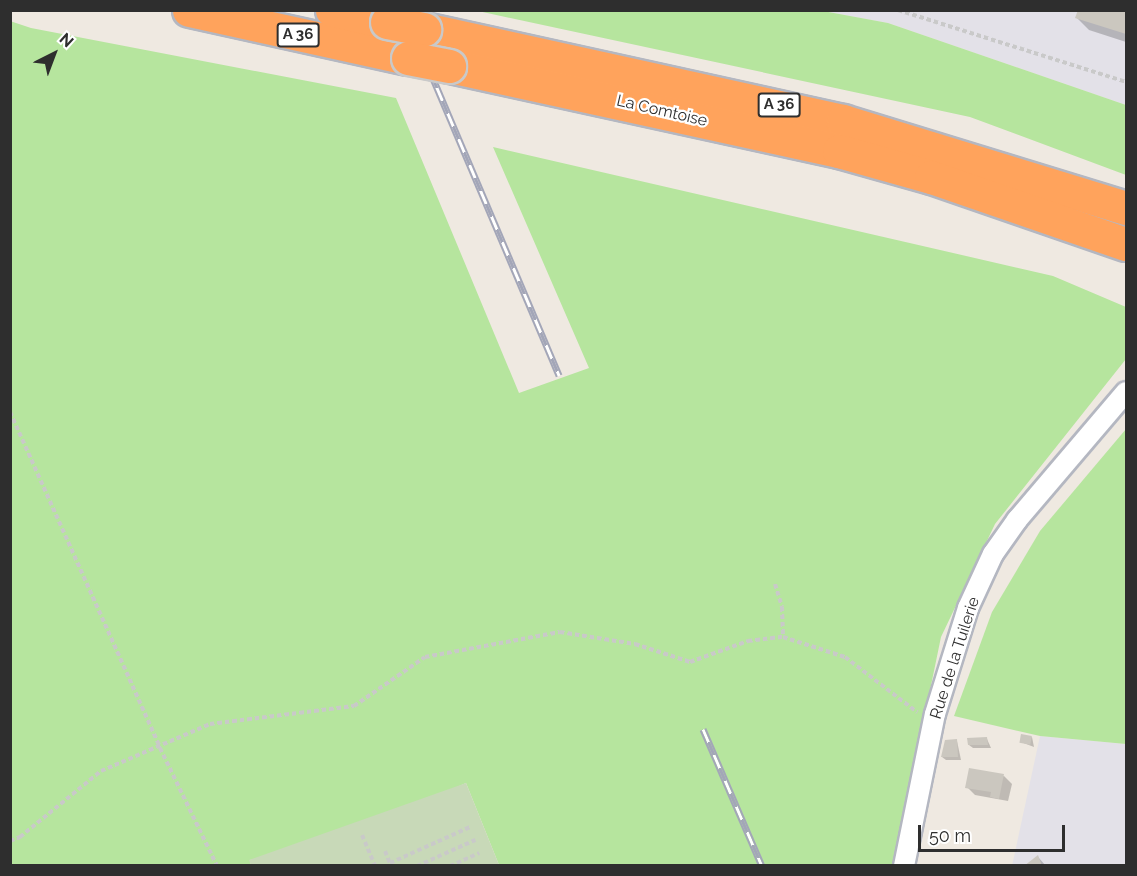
<!DOCTYPE html>
<style>
body{margin:0}
#map{position:relative;width:1137px;height:876px;overflow:hidden;background:#efe9e1;font-family:Raleway,sans-serif}
div>[style]{position:absolute}
.industrial>*{inset:0;background:#e3e1e8}
.green>*{inset:0;background:#b6e59e}
.cemetery>*{inset:0;background:#c8d9b8}
.shadow>*{inset:0;background:#0003}
.building>*{inset:0;background:#cbc7bf;transform-origin:0 0}
.path>*{height:4px;margin-top:-2px;transform-origin:0;background:repeating-linear-gradient(90deg,#c9c9c9 0 4.5px,transparent 0 7.5px)}
.roads{filter:drop-shadow(2px 0 #b4b7c1) drop-shadow(-2px 0 #b4b7c1) drop-shadow(0 2px #b4b7c1) drop-shadow(0 -2px #b4b7c1)}
.minor>*{height:20px;margin:-10px;padding:0 10px;transform-origin:10px;border-radius:10px;background:#fff}
.motorway>*{height:33px;margin:-16.5px;padding:0 16.5px;transform-origin:16.5px;border-radius:16.5px;background:#ffa35c}
.rail>*{height:7px;margin-top:-3.5px;transform-origin:0;background:repeating-linear-gradient(90deg,#fff 0 14px,#a3a6b8 0 28px);box-sizing:border-box;border-block:2px solid #a3a6b8}
.bridges{filter:drop-shadow(2px 0 #c9c9c9) drop-shadow(-2px 0 #c9c9c9) drop-shadow(0 2px #c9c9c9) drop-shadow(0 -2px #c9c9c9)}
.motorway-bridge>*{height:33px;margin:-16.5px;padding:0 16.5px;transform-origin:16.5px;border-radius:16.5px;background:#ffa35c}
span{translate:-50% -50%;white-space:nowrap;text-align:center;line-height:1.15;-webkit-text-stroke:4.5px #fff;paint-order:stroke}
.shield-label span{padding:2px 4px;background:#fff;border:2px solid;border-radius:4px;-webkit-text-stroke-width:0}
.shield-label{font-size:15px;color:#2e2e2e;font-weight:700}
.street-label{font-size:16px;color:#2e2e2e}
.frame{position:absolute;inset:0;border:12px solid #2e2e2e;pointer-events:none}
.north{position:absolute;left:24px;top:24px;width:60px;height:60px;-webkit-text-stroke:4px #fff;paint-order:stroke;rotate:42deg;font-size:16px;font-weight:700;line-height:24px;text-align:center;color:#2e2e2e}
.north::after{content:'';display:block;margin:auto;width:21px;height:27px;background:#2e2e2e;clip-path:polygon(50% 0,100% 100%,50% 72%,0 100%)}
.scale{position:absolute;left:918px;top:825px;width:147px;height:27px;box-sizing:border-box;border:3px solid #2e2e2e;border-top:0;padding-left:8px;font-size:18px;line-height:21px;white-space:nowrap;color:#2e2e2e;-webkit-text-stroke:4px #fff;paint-order:stroke}
</style>
<div id="map">
<div class="industrial">
<i style="clip-path:polygon(823px 11px,1126px 11px,1126px 105px,888px 23px)"></i>
<i style="clip-path:polygon(1040px 736px,1126px 744px,1126px 865px,1012px 866px)"></i>
</div>
<div class="green">
<i style="clip-path:polygon(823px 11px,888px 23px,1126px 105px,1126px 175px,970px 117px,478px 11px)"></i>
<i style="clip-path:polygon(10px 21px,31px 28px,396px 98px,519px 393px,589px 368px,493px 147px,1053px 276px,1126px 307px,1126px 359px,995px 524px,941px 637px,894px 865px,499px 865px,466px 783px,365px 829px,250px 860px,251px 866px,11px 865px)"></i>
<i style="clip-path:polygon(1126px 429px,1126px 744px,1040px 736px,954px 716px,992px 612px,1040px 531px)"></i>
</div>
<div class="cemetery">
<i style="clip-path:polygon(466px 783px,499px 865px,251px 865px,249px 860px)"></i>
</div>
<div class="shadow">
<i style="clip-path:polygon(1079px 10px,1126px 10px,1126px 42px,1089px 30px,1077px 18px)"></i>
<i style="clip-path:polygon(1032px 737px,1034px 747px,1021px 742px)"></i>
<i style="clip-path:polygon(987px 739px,991px 748px,973px 748px,969px 745px)"></i>
<i style="clip-path:polygon(957px 741px,961px 760px,946px 760px,942px 757px)"></i>
<i style="clip-path:polygon(1004px 776px,1012px 784px,1008px 801px,975px 795px,967px 787px)"></i>
<i style="clip-path:polygon(1038px 857px,1046px 866px,1026px 866px)"></i>
</div>
<div class="building">
<i style="clip-path:polygon(1078px 10px,1126px 10px,1126px 34px,1075px 18px)"></i>
<i style="left:1021px;top:734px;width:11px;height:9px;rotate:10deg"></i>
<i style="clip-path:polygon(987px 737px,988px 745px,968px 745px,967px 738px)"></i>
<i style="clip-path:polygon(957px 739px,958px 757px,941px 757px,945px 740px)"></i>
<i style="clip-path:polygon(969px 768px,1004px 774px,999px 799px,990px 797px,991px 792px,965px 788px)"></i>
<i style="clip-path:polygon(1038px 855px,1042px 866px,1024px 866px)"></i>
</div>
<div class="path">
<i style="left:898px;top:10px;width:239px;rotate:17.5deg"></i>
<i style="left:10px;top:412px;width:368px;rotate:65.9deg"></i>
<i style="left:160px;top:748px;width:131px;rotate:64.2deg"></i>
<i style="left:775px;top:584px;width:24px;rotate:73deg"></i>
<i style="left:782px;top:607px;width:30px;rotate:88deg"></i>
<i style="left:362px;top:835px;width:34px;rotate:67deg"></i>
<i style="left:10px;top:841px;width:11px;rotate:-22deg"></i>
<i style="left:20px;top:837px;width:104px;rotate:-39.2deg"></i>
<i style="left:101px;top:771px;width:119px;rotate:-23.3deg"></i>
<i style="left:210px;top:724px;width:145px;rotate:-7.1deg"></i>
<i style="left:354px;top:706px;width:86px;rotate:-34.6deg"></i>
<i style="left:425px;top:657px;width:137px;rotate:-10.5deg"></i>
<i style="left:560px;top:632px;width:76px;rotate:9.1deg"></i>
<i style="left:635px;top:644px;width:58px;rotate:18.1deg"></i>
<i style="left:690px;top:662px;width:62px;rotate:-19.9deg"></i>
<i style="left:748px;top:641px;width:35px;rotate:-7deg"></i>
<i style="left:783px;top:637px;width:65px;rotate:17.9deg"></i>
<i style="left:845px;top:657px;width:91px;rotate:37.4deg"></i>
<i style="left:385px;top:851px;width:16px;rotate:68deg"></i>
<i style="left:390px;top:863px;width:88px;rotate:-24.2deg"></i>
<i style="left:417px;top:866px;width:64px;rotate:-24.1deg"></i>
<i style="left:450px;top:866px;width:32px;rotate:-24deg"></i>
</div>
<div class="roads">
<div class="minor">
<i style="left:904px;top:866px;width:155px;rotate:-78.5deg"></i>
<i style="left:935px;top:714px;width:111px;rotate:-72.7deg"></i>
<i style="left:968px;top:608px;width:60px;rotate:-65.2deg"></i>
<i style="left:993px;top:554px;width:42px;rotate:-54.8deg"></i>
<i style="left:1017px;top:520px;width:168px;rotate:-49.6deg"></i>
</div>
<div class="motorway">
<i style="left:189px;top:10px;width:224px;rotate:12.4deg"></i>
<i style="left:332px;top:10px;width:56px;rotate:12.3deg"></i>
<i style="left:424px;top:29px;width:429px;rotate:12.4deg"></i>
<i style="left:843px;top:121px;width:296px;rotate:17.1deg"></i>
<i style="left:449px;top:66px;width:399px;rotate:12.3deg"></i>
<i style="left:839px;top:151px;width:96px;rotate:15.8deg"></i>
<i style="left:931px;top:177px;width:206px;rotate:19deg"></i>
</div>
</div>
<div class="rail">
<i style="left:404px;top:10px;width:397px;rotate:67deg"></i>
<i style="left:703px;top:729px;width:149px;rotate:66.7deg"></i>
</div>
<div class="bridges">
<div class="motorway-bridge">
<i style="left:387px;top:22px;width:38px;rotate:11deg"></i>
<i style="left:408px;top:58px;width:42px;rotate:11deg"></i>
</div>
</div>
<div class="shield-label">
<span style="left:298px;top:35px">A 36</span>
<span style="left:779px;top:105px">A 36</span>
</div>
<div class="street-label">
<span style="left:662px;top:111px;rotate:13deg">La Comtoise</span>
<span style="left:955px;top:658px;rotate:-72deg">Rue de la Tuilerie</span>
</div>
<div class="frame"></div>
<div class="north">N</div>
<div class="scale">50 m</div>
</div>
